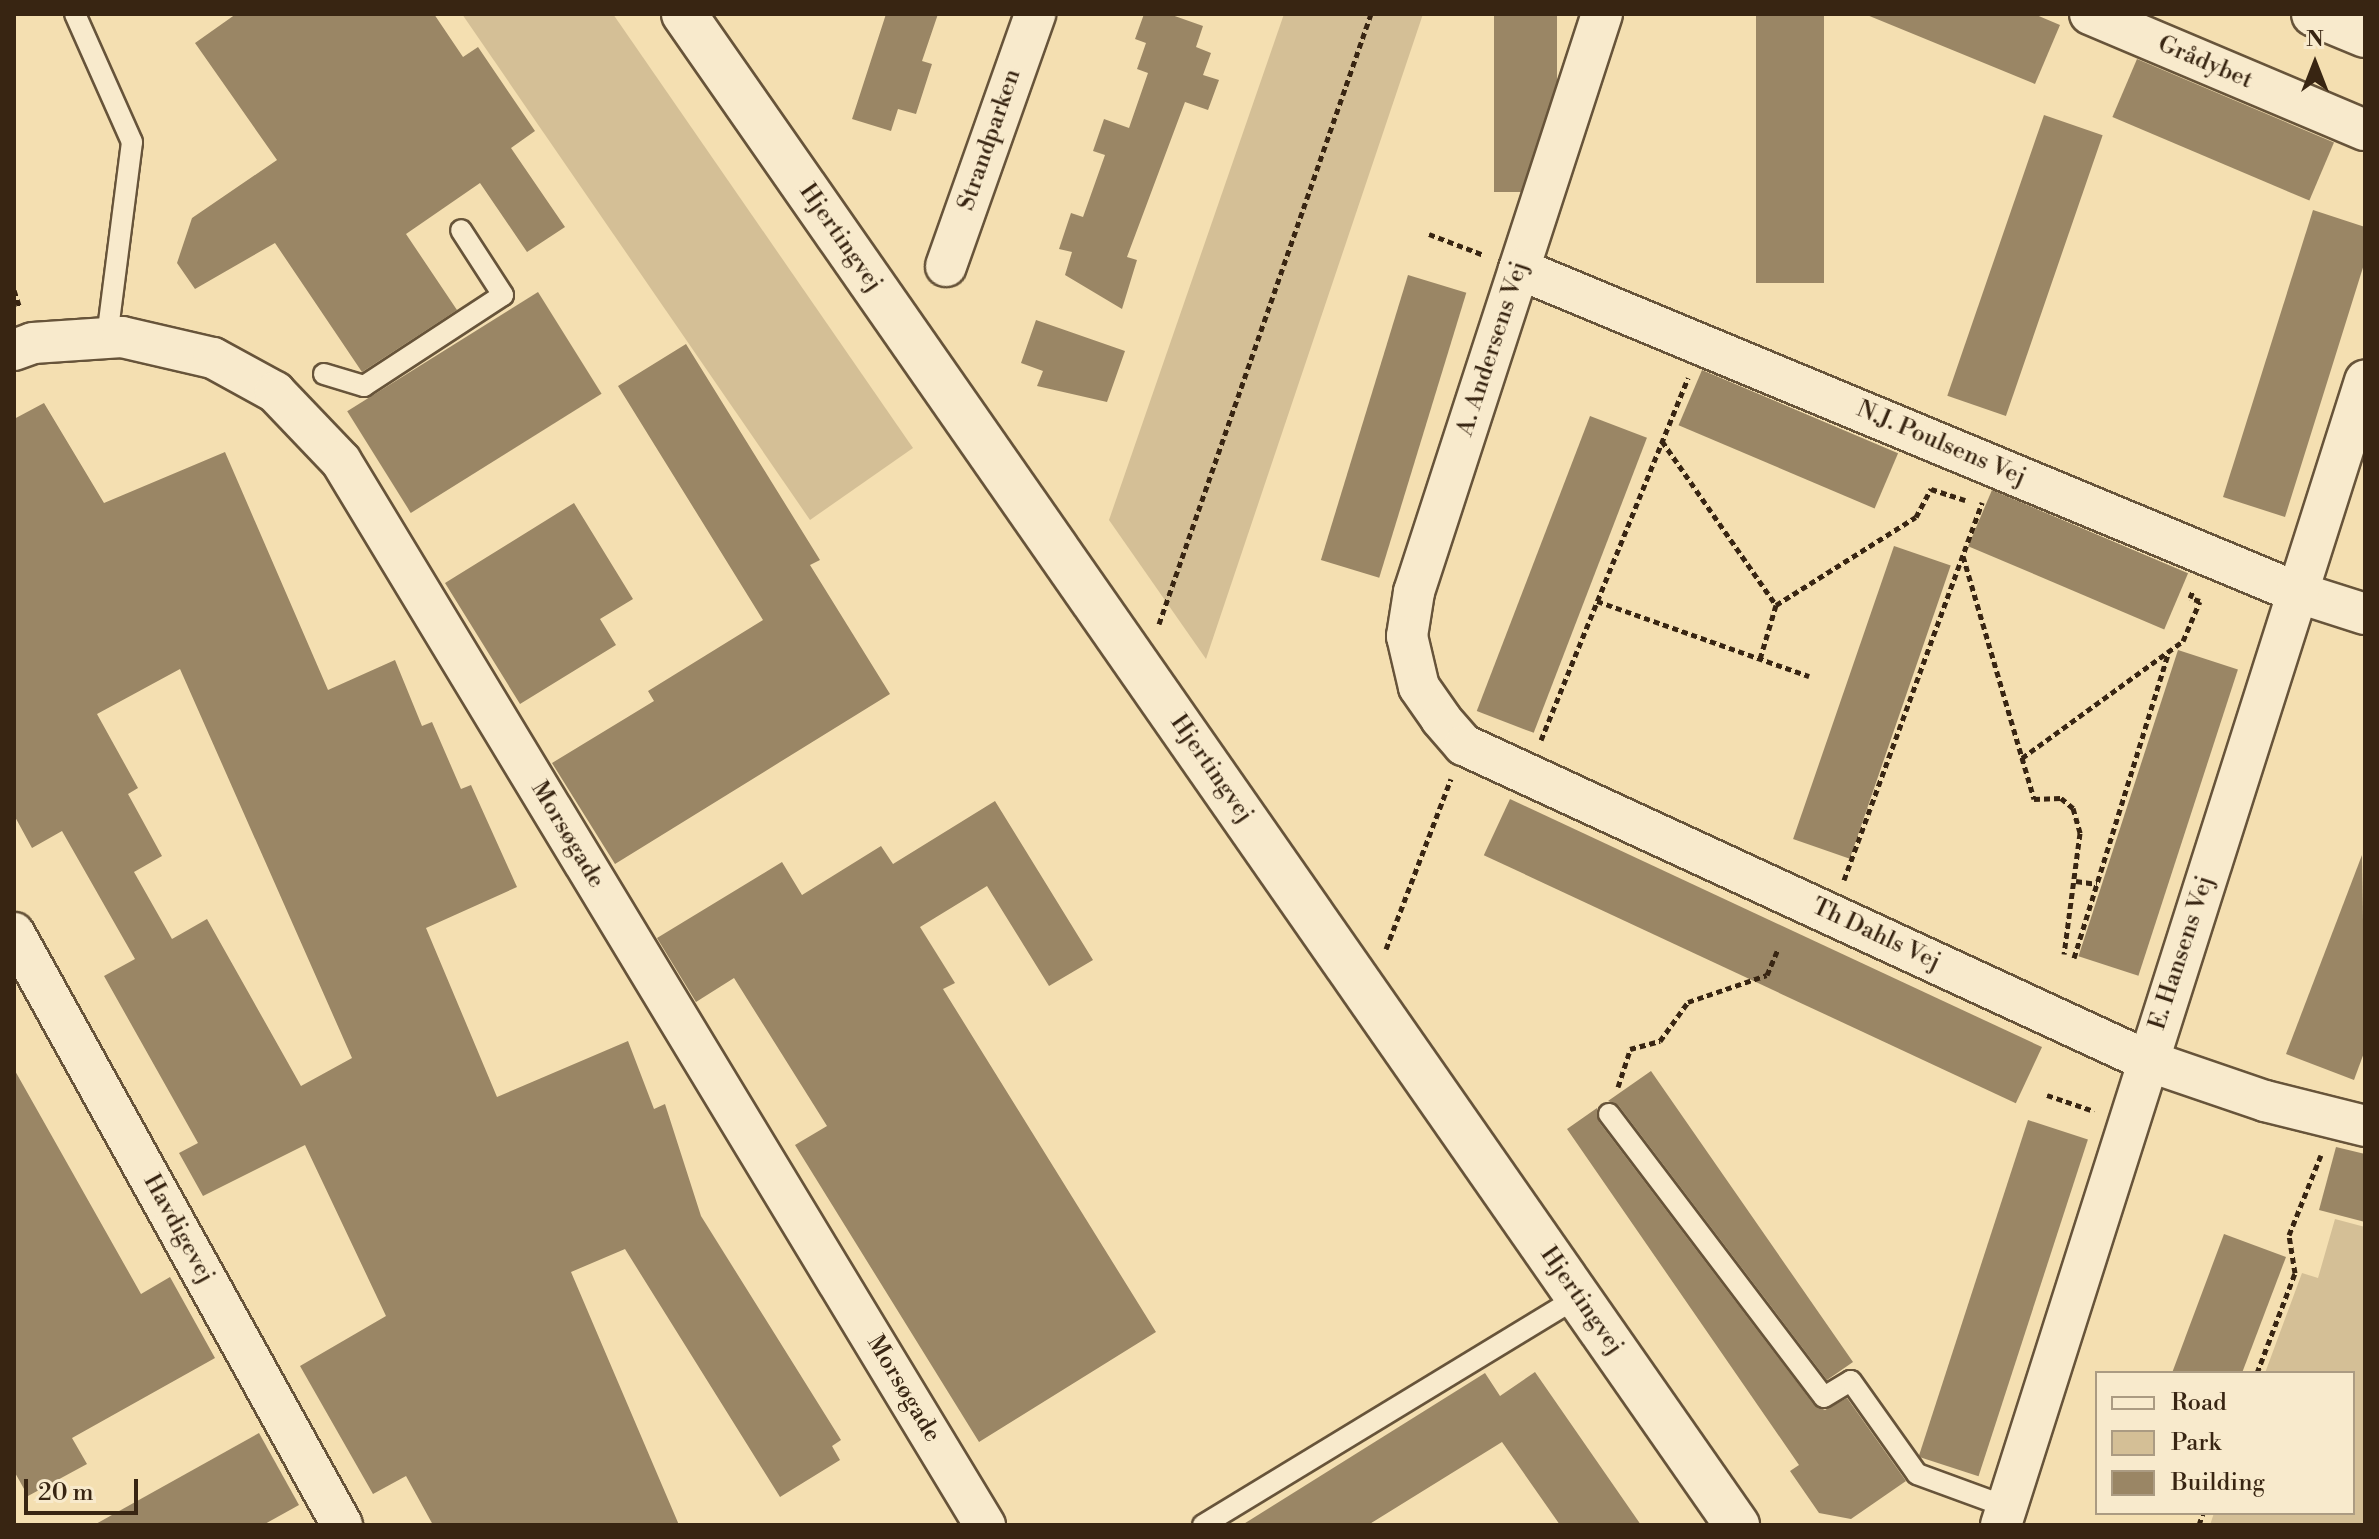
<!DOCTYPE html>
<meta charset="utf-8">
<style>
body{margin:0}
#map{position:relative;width:2379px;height:1539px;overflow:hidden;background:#f4dfb1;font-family:"Libre Bodoni",serif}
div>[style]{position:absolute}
.green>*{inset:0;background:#d4bf96}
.building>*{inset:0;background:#9a8665;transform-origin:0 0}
.path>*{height:5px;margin-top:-2.5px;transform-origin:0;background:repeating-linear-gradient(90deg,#382512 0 6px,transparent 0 10px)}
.roads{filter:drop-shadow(2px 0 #67543a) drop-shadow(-2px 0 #67543a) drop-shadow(0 2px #67543a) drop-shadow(0 -2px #67543a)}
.lane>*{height:20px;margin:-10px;padding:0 10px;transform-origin:10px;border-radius:10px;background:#f8eacc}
.street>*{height:40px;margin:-20px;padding:0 20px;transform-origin:20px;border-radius:20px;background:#f8eacc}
.secondary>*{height:44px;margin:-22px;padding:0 22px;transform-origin:22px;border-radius:22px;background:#f8eacc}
span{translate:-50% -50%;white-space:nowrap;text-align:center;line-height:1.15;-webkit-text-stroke:6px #f8eacc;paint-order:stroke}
.street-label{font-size:24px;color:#382512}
.frame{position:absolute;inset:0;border:16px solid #382512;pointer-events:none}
.legend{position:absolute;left:2095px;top:1371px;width:260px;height:144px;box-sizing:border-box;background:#f8eacc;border:2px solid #ab9b82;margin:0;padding:10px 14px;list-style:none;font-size:24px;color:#382512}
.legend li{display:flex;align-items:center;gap:16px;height:40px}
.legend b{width:40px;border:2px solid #ab9b82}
.north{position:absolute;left:2275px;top:24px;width:80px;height:80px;-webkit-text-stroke:6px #f8eacc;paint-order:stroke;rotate:0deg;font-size:22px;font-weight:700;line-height:32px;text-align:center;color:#382512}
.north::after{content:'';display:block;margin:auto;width:28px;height:36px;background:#382512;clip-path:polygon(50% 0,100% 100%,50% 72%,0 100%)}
.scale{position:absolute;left:24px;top:1479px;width:114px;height:36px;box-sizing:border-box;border:4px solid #382512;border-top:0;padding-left:10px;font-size:24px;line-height:28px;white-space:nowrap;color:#382512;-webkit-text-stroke:6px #f8eacc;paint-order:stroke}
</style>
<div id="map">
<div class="green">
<i style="clip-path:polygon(462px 14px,613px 14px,913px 448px,810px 520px)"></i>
<i style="clip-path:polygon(1284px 14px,1423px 14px,1206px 659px,1109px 520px)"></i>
<i style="clip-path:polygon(2335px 1219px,2365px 1227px,2365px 1525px,2210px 1525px,2214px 1513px,2353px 1513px,2353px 1373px,2265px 1373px,2302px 1273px,2318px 1278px)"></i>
</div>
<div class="building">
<i style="clip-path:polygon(236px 14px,434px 14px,463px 57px,478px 47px,535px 131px,511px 148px,565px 227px,527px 252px,480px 183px,406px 234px,457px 310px,362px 372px,275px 243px,195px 289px,177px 263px,192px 218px,277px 160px,195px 43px)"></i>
<i style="clip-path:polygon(886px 14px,938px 14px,922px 61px,932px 64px,916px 114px,898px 109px,891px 131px,852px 119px)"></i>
<i style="clip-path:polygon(1144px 14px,1169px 14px,1203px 26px,1196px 47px,1211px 53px,1203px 75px,1219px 80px,1208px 110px,1185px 102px,1127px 257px,1137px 260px,1122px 309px,1065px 275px,1072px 252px,1059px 249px,1071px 213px,1083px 217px,1105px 155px,1093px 151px,1104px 119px,1129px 128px,1148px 73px,1137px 69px,1146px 43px,1135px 39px)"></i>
<i style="left:1494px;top:14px;width:63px;height:178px"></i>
<i style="left:1756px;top:14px;width:68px;height:269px"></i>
<i style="clip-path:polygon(2034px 14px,2060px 25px,2035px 84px,1867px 15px)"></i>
<i style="left:2137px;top:59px;width:214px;height:63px;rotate:23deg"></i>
<i style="left:2044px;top:115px;width:62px;height:297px;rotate:19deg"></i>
<i style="clip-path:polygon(2313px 210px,2365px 227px,2365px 261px,2285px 517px,2223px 497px)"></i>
<i style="left:1408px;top:275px;width:61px;height:298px;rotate:17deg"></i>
<i style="left:538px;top:292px;width:120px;height:225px;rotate:58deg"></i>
<i style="clip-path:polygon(1036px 320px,1125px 351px,1107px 402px,1037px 386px,1043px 371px,1021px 363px)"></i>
<i style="clip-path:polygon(686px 344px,820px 560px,810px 565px,890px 694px,615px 864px,552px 763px,654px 701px,648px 691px,763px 620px,618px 386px)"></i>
<i style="left:1702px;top:370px;width:213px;height:60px;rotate:23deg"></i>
<i style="clip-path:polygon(evenodd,44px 403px,104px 503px,225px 452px,328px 690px,395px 660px,422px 726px,432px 722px,461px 789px,471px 785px,517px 887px,426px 928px,497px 1097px,628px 1041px,654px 1109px,665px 1104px,701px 1216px,841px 1440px,832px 1446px,840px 1460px,780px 1497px,625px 1249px,571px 1272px,679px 1525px,433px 1525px,406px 1476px,373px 1494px,300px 1366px,386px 1316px,305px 1145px,203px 1196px,179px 1153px,198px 1143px,104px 976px,135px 959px,62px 831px,32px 848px,14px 815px,14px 419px,44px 403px,180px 669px,352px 1058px,301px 1086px,207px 919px,172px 939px,134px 872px,162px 856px,128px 794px,138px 788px,97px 714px,180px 669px)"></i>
<i style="left:1590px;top:416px;width:61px;height:316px;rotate:21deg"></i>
<i style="left:1992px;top:490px;width:213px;height:61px;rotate:23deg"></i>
<i style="clip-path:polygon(574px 503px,633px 599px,600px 619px,616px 645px,520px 704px,445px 583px)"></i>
<i style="left:1894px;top:546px;width:60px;height:310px;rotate:19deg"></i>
<i style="left:2178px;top:650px;width:63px;height:322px;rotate:18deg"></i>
<i style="left:1510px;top:799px;width:587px;height:62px;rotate:25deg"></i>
<i style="clip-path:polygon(995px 801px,1093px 960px,1049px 986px,987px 886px,920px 927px,955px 983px,943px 989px,1156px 1332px,979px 1442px,795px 1145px,827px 1126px,734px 978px,696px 1002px,657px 938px,782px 862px,802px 895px,881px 846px,893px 864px)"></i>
<i style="clip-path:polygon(2362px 855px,2365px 1050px,2354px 1080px,2286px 1054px)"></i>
<i style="clip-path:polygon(14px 1069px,141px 1294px,170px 1277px,215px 1358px,72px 1438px,87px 1464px,28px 1496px,14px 1471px)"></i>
<i style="clip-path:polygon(1651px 1071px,1853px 1362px,1827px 1380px,1619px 1106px,1608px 1101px)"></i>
<i style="clip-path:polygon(1597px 1108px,1599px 1122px,1814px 1405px,1825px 1410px,1847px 1398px,1906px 1481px,1851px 1519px,1819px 1513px,1790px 1471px,1799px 1465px,1567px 1129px)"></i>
<i style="left:2028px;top:1120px;width:63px;height:354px;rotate:18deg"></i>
<i style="clip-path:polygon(2336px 1147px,2365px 1154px,2365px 1222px,2319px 1210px)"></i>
<i style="clip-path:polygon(2224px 1234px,2286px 1257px,2242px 1373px,2172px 1373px)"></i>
<i style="clip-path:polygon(1535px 1372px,1641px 1525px,1560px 1525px,1502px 1442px,1368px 1525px,1242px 1525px,1485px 1373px,1500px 1396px)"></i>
<i style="clip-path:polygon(259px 1433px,299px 1505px,263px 1525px,94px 1525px)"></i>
</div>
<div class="path">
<i style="left:1429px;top:234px;width:59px;rotate:20.9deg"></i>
<i style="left:14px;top:290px;width:19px;rotate:72deg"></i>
<i style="left:1662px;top:441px;width:200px;rotate:55.2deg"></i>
<i style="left:1776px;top:605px;width:56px;rotate:106.5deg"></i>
<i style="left:1963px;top:556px;width:253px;rotate:73.7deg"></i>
<i style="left:2034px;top:799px;width:27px;rotate:-2deg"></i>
<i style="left:2061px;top:798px;width:16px;rotate:40deg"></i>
<i style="left:2073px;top:808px;width:26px;rotate:74deg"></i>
<i style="left:2080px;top:833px;width:122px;rotate:97.5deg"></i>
<i style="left:1597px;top:601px;width:225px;rotate:19.5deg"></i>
<i style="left:1776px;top:605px;width:165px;rotate:-32.2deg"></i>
<i style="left:1916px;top:517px;width:32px;rotate:-62deg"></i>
<i style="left:1931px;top:489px;width:36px;rotate:18deg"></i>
<i style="left:1159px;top:624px;width:646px;rotate:-70.84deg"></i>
<i style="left:1541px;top:740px;width:391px;rotate:-67.9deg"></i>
<i style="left:2022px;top:758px;width:199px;rotate:-36deg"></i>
<i style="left:2183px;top:641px;width:43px;rotate:-67deg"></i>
<i style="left:2200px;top:601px;width:10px;rotate:-163deg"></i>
<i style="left:2190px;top:598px;width:8px;rotate:-67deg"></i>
<i style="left:1844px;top:880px;width:402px;rotate:-69.9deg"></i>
<i style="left:2076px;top:881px;width:21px;rotate:8deg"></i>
<i style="left:1386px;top:949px;width:182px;rotate:-69.1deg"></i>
<i style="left:2074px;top:958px;width:321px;rotate:-72.8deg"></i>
<i style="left:1618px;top:1087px;width:40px;rotate:-72deg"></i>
<i style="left:1630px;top:1049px;width:31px;rotate:-15deg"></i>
<i style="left:1660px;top:1041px;width:48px;rotate:-54.3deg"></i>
<i style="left:1688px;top:1002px;width:83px;rotate:-18.9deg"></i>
<i style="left:1767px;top:975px;width:28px;rotate:-67deg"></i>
<i style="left:2047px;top:1095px;width:50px;rotate:18.8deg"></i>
<i style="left:2257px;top:1373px;width:107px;rotate:-69.2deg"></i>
<i style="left:2295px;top:1273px;width:38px;rotate:-99deg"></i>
<i style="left:2289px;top:1235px;width:86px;rotate:-68.2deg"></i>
<i style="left:2199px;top:1525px;width:13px;rotate:-72deg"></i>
</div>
<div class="roads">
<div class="lane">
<i style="left:75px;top:14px;width:140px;rotate:66deg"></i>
<i style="left:132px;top:142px;width:197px;rotate:97.3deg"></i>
<i style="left:324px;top:374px;width:42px;rotate:16.7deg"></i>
<i style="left:364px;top:386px;width:166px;rotate:-33.2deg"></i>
<i style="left:503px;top:295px;width:77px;rotate:-122.9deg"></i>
<i style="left:1609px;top:1114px;width:355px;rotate:52.8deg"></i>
<i style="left:1824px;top:1397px;width:31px;rotate:-31deg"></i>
<i style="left:1851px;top:1381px;width:114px;rotate:54.6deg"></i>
<i style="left:1917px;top:1474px;width:96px;rotate:20.1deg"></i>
<i style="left:1203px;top:1525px;width:439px;rotate:-31.3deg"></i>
</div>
<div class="street">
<i style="left:1602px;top:14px;width:608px;rotate:108.02deg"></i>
<i style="left:1414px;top:592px;width:45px;rotate:99deg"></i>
<i style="left:1407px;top:636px;width:52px;rotate:76.8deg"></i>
<i style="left:1419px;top:687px;width:39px;rotate:55deg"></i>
<i style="left:1441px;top:719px;width:35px;rotate:49deg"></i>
<i style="left:1464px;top:745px;width:753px;rotate:24.8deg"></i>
<i style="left:2148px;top:1061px;width:124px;rotate:18.9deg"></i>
<i style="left:2265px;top:1101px;width:103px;rotate:14deg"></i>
<i style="left:2090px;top:14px;width:298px;rotate:22.9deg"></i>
<i style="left:946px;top:266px;width:267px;rotate:-70.5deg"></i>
<i style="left:1519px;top:269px;width:841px;rotate:22.57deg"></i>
<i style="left:2296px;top:592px;width:72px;rotate:17.7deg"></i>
<i style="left:14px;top:350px;width:20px;rotate:-20deg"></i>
<i style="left:33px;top:343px;width:89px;rotate:-3.9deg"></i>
<i style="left:122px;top:337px;width:93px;rotate:13deg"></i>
<i style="left:213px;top:358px;width:71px;rotate:28.7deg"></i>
<i style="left:275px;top:392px;width:95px;rotate:46.3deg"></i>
<i style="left:341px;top:461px;width:1244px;rotate:58.82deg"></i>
<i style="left:14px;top:933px;width:677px;rotate:61.01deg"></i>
<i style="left:2001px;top:1525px;width:1201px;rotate:-72.35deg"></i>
</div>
<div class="secondary">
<i style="left:684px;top:14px;width:1842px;rotate:55.13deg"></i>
<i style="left:2314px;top:14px;width:55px;rotate:22.4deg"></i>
</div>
</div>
<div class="street-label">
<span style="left:2205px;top:63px;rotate:23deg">Grådybet</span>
<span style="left:990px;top:140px;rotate:-71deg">Strandparken</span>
<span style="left:840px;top:238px;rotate:55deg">Hjertingvej</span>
<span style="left:1493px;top:349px;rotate:-72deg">A. Andersens Vej</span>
<span style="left:1941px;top:444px;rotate:23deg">N.J. Poulsens Vej</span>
<span style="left:1211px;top:769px;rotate:55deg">Hjertingvej</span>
<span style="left:567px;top:835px;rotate:59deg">Morsøgade</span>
<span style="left:1876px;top:935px;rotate:25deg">Th Dahls Vej</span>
<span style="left:2182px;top:953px;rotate:-72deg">E. Hansens Vej</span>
<span style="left:178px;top:1229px;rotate:61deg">Havdigevej</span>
<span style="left:1581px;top:1301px;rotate:55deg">Hjertingvej</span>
<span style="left:903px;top:1389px;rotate:59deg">Morsøgade</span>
</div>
<div class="frame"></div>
<ul class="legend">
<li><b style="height:10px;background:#f8eacc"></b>Road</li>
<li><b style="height:22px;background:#d4bf96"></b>Park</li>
<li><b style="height:22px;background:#9a8665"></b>Building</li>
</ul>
<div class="north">N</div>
<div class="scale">20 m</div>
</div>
